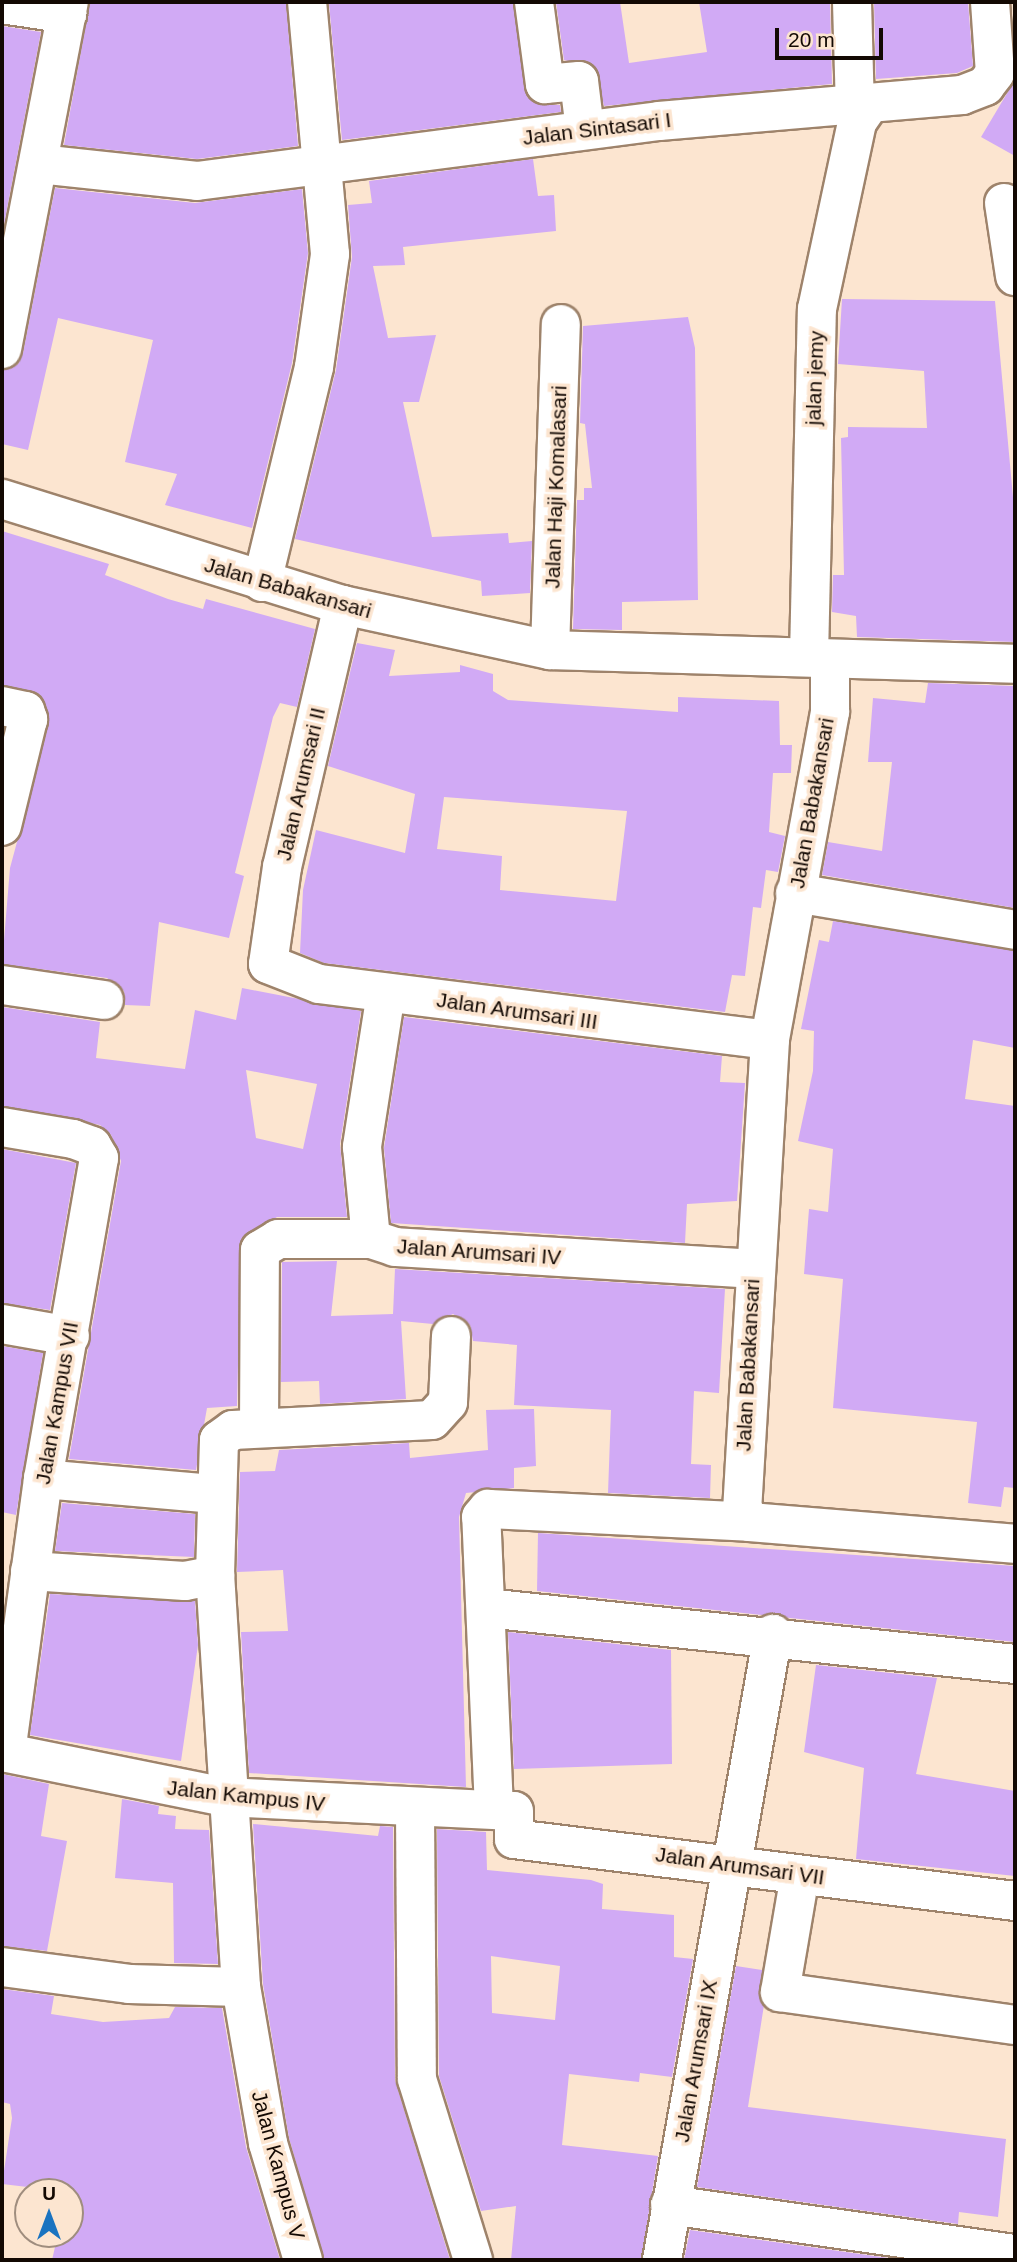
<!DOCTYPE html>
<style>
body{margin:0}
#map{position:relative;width:1017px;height:2262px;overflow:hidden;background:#fce5d0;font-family:Arial,sans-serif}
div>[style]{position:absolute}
.building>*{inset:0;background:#d1aaf5}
.roads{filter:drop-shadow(2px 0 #9e836b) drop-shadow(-2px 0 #9e836b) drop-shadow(0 2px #9e836b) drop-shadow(0 -2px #9e836b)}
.minor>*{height:38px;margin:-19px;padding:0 19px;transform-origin:19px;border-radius:19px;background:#fff}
span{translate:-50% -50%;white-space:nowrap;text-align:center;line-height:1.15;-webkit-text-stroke:7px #fce5d0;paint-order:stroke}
.street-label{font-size:21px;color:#130903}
.frame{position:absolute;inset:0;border:4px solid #130903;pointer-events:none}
.north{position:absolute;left:14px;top:2178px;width:70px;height:70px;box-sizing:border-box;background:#fce5d0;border:2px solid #9f8d7e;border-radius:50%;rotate:0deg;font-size:19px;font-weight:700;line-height:28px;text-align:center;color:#130903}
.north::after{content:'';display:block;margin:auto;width:24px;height:32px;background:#1a73c0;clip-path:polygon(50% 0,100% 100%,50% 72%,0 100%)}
.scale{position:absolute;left:775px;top:28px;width:108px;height:32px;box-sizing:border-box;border:4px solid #130903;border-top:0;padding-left:9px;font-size:21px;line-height:24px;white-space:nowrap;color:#130903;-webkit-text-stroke:5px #fce5d0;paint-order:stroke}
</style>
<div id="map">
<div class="building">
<i style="clip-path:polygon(90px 2px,286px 2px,298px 146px,197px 159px,64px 145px)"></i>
<i style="clip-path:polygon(347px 2px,513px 2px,527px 97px,537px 104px,560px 105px,561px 112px,342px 140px,329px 4px)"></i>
<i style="clip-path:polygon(556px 2px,620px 2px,629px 63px,707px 52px,699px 2px,830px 2px,832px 84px,604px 106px,596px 68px,564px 60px)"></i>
<i style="clip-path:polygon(874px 2px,968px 2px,973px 66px,957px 73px,876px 79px)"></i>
<i style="clip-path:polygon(2px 26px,41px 32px,2px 235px)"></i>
<i style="clip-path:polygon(1015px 80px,1015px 156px,981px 137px)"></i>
<i style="clip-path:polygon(533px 159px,538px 196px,554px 195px,556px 231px,403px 247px,405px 265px,373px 266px,388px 338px,436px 335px,419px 402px,403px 402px,432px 537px,508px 533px,509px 543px,532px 541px,530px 593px,482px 596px,481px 581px,295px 539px,336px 370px,352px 257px,348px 205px,372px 203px,369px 181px)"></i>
<i style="clip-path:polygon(55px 188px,195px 203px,302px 189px,308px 253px,292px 363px,252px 528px,165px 505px,177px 474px,125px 462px,153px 340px,58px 318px,28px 450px,2px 444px,2px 370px,18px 364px,23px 353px)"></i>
<i style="clip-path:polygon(842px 299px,995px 301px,1015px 519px,1015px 642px,857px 637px,856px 616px,832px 612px,833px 575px,844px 575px,841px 438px,848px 437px,848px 427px,927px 428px,924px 371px,838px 364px)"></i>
<i style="clip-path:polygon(688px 317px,695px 348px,698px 600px,622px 602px,622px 630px,573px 629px,577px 500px,584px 500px,584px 488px,592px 488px,585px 424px,580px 423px,583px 326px)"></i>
<i style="clip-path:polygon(2px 531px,109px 564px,105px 575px,168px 599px,203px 609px,206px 599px,315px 629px,297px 707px,280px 703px,273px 717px,235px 873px,244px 876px,229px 938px,159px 922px,150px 1006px,125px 1005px,124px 991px,107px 978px,2px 964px,10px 868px,49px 723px,39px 694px,2px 685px)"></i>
<i style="clip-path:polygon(evenodd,357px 643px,395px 650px,389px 676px,460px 672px,460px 665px,493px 674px,493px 691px,508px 700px,678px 712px,678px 697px,779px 701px,780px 745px,792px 745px,791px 773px,773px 773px,769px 832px,785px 836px,778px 872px,766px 870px,761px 908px,753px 907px,745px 976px,732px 975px,725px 1012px,324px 963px,300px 953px,303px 890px,316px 830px,405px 853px,415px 794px,328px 766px,357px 643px,444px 797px,627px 811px,616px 901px,500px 890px,502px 856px,437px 849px,444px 797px)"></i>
<i style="clip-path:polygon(928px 683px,1015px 686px,1015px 908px,822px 875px,828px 842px,882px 851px,892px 762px,868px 762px,873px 698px,925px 703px)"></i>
<i style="clip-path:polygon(833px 921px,1015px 951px,1015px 1048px,973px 1040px,965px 1099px,1015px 1106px,1015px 1488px,1004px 1487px,1001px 1507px,968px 1503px,977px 1422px,833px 1408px,843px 1279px,804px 1274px,809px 1209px,828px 1212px,833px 1149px,798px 1141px,813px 1071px,814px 1031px,801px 1029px,819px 940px,829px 942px)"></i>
<i style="clip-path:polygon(evenodd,242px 988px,361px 1011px,340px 1144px,347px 1217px,277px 1217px,241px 1239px,237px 1406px,207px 1408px,196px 1470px,69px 1459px,121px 1161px,111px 1135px,100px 1125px,2px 1106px,2px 1007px,100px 1022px,96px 1058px,185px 1069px,195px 1010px,236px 1020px,242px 988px,246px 1070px,317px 1084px,303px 1149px,256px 1138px,246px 1070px)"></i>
<i style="clip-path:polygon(404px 1017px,722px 1056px,720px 1082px,745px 1083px,737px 1201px,687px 1204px,685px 1243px,391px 1223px,384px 1148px)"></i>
<i style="clip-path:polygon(2px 1149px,76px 1163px,50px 1310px,2px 1303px)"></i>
<i style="clip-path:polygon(337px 1261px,331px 1316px,393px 1314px,395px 1269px,725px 1289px,719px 1393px,694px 1391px,691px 1464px,711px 1465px,710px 1498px,608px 1493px,611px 1410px,514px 1405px,517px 1345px,473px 1341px,470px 1325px,453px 1314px,433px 1324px,401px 1321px,406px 1399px,320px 1404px,319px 1381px,281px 1382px,282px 1262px)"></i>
<i style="clip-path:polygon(2px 1346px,43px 1353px,16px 1515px,2px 1512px)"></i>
<i style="clip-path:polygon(534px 1409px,536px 1466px,514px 1468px,514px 1488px,466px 1493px,459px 1517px,466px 1787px,249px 1773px,241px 1632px,288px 1631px,283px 1570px,237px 1572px,240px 1472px,275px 1471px,279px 1450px,409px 1443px,410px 1458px,488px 1450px,486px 1410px)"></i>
<i style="clip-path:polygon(62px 1503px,195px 1514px,194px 1557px,55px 1551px)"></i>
<i style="clip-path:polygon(538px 1533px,1015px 1566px,1015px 1642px,537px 1591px)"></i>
<i style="clip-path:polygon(50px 1594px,195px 1601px,198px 1645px,181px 1761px,30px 1735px)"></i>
<i style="clip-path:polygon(508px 1632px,671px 1650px,672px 1764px,514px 1769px)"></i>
<i style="clip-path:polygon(816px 1665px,937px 1678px,916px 1774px,1015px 1791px,1015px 1876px,856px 1859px,864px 1768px,804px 1752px)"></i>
<i style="clip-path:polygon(2px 1774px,49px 1784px,41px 1836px,67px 1841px,47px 1951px,2px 1946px)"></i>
<i style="clip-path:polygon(122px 1799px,159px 1806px,158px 1814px,176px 1816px,175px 1829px,209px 1830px,218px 1964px,174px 1963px,173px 1883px,115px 1878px)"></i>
<i style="clip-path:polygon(253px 1824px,378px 1836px,380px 1826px,393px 1827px,395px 2080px,450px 2260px,324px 2260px,289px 2138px,263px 1984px)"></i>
<i style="clip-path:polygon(evenodd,437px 1829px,486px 1832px,487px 1870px,591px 1880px,603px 1884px,602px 1909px,674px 1915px,674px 1957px,693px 1959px,672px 2077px,640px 2073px,639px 2082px,569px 2074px,562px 2145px,658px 2156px,641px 2260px,511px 2260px,516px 2206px,481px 2211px,439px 2076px,437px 1829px,491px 1956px,560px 1966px,555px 2020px,492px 2013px,491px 1956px)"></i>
<i style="clip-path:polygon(736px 1966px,762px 1970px,764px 2005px,748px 2107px,1006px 2139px,998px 2217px,959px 2212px,958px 2224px,697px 2187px)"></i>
<i style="clip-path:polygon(2px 1989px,54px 1996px,51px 2014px,103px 2022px,169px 2018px,175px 2007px,222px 2008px,246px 2147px,280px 2260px,52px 2260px,58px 2234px,70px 2234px,70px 2192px,2px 2184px,12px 2118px,10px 2104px,2px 2102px)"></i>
<i style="clip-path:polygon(690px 2230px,903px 2260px,684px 2260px)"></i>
</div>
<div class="roads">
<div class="minor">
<i style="left:534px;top:2px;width:83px;rotate:82.4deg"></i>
<i style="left:545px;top:84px;width:34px;rotate:-5deg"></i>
<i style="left:579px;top:81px;width:49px;rotate:83deg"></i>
<i style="left:852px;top:2px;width:105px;rotate:88.4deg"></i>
<i style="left:990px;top:2px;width:71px;rotate:86deg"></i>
<i style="left:2px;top:4px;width:66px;rotate:8.7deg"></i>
<i style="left:39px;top:164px;width:159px;rotate:6.1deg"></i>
<i style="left:197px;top:181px;width:466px;rotate:-7.4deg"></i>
<i style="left:659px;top:121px;width:304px;rotate:-4.9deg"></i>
<i style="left:962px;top:95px;width:25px;rotate:-21deg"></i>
<i style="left:985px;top:86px;width:16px;rotate:-52deg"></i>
<i style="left:1004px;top:203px;width:74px;rotate:81.4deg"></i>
<i style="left:2px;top:349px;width:353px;rotate:-79.1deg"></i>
<i style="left:2px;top:499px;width:357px;rotate:17.3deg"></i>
<i style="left:343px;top:605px;width:212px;rotate:12.3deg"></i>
<i style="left:550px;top:650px;width:465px;rotate:1.7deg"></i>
<i style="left:262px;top:582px;width:221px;rotate:-76.4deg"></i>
<i style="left:314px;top:367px;width:114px;rotate:-81.9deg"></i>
<i style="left:330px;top:254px;width:253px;rotate:-95.2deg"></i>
<i style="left:343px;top:605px;width:269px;rotate:103.1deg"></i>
<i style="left:282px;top:867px;width:98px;rotate:98.2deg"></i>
<i style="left:268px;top:964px;width:55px;rotate:21.4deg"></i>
<i style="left:319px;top:984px;width:454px;rotate:7.1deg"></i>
<i style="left:550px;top:650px;width:326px;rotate:-88.1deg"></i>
<i style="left:809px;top:657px;width:348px;rotate:-88.7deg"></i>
<i style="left:817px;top:309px;width:191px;rotate:-77.9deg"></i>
<i style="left:857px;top:122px;width:19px;rotate:-55deg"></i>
<i style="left:830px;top:662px;width:50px;rotate:90deg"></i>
<i style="left:830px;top:712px;width:333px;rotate:100.4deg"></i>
<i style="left:770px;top:1040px;width:468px;rotate:93.4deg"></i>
<i style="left:742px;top:1507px;width:17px;rotate:62deg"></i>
<i style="left:750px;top:1522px;width:266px;rotate:4.7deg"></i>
<i style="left:2px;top:706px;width:24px;rotate:12deg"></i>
<i style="left:25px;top:711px;width:9px;rotate:69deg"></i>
<i style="left:28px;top:719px;width:110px;rotate:103.7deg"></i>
<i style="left:795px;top:893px;width:223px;rotate:9.5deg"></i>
<i style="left:2px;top:985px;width:103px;rotate:8.4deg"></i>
<i style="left:386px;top:993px;width:156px;rotate:98.9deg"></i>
<i style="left:362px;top:1147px;width:92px;rotate:84.4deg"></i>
<i style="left:371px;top:1239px;width:25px;rotate:18deg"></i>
<i style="left:395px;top:1247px;width:359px;rotate:3.5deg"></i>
<i style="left:2px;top:1127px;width:72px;rotate:9.6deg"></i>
<i style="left:73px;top:1139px;width:20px;rotate:20deg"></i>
<i style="left:92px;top:1146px;width:14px;rotate:60deg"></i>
<i style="left:99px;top:1158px;width:326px;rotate:99.9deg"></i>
<i style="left:43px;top:1479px;width:276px;rotate:97.7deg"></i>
<i style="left:2px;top:1324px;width:69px;rotate:10deg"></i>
<i style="left:259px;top:1428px;width:178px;rotate:-89.7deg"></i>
<i style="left:260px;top:1250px;width:21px;rotate:-31deg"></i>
<i style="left:278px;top:1239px;width:93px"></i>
<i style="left:43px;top:1479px;width:174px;rotate:5deg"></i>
<i style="left:30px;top:1571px;width:155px;rotate:3.7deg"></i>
<i style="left:185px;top:1581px;width:31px;rotate:-11deg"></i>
<i style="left:486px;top:1608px;width:532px;rotate:6.04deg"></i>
<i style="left:2px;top:1752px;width:227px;rotate:11.4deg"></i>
<i style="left:225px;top:1797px;width:289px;rotate:2.8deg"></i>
<i style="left:514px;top:1811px;width:28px;rotate:90deg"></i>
<i style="left:514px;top:1839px;width:505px;rotate:7.05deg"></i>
<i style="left:494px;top:1809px;width:292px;rotate:-92.5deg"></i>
<i style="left:481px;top:1517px;width:11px;rotate:-49deg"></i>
<i style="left:488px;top:1509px;width:262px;rotate:2.8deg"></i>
<i style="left:415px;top:1810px;width:269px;rotate:89.6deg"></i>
<i style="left:417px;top:2079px;width:189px;rotate:72.8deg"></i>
<i style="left:800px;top:1875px;width:119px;rotate:99.7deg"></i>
<i style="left:780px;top:1992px;width:237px;rotate:8deg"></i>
<i style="left:2px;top:1967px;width:128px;rotate:7.6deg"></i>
<i style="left:129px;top:1984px;width:112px;rotate:1.5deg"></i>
<i style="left:670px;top:2205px;width:348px;rotate:8.1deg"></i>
<i style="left:303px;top:2260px;width:122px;rotate:-106.7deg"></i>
<i style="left:268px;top:2143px;width:158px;rotate:-99.8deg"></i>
<i style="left:241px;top:1987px;width:413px;rotate:-93.6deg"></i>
<i style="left:215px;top:1575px;width:135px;rotate:-88.3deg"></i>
<i style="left:219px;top:1440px;width:17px;rotate:-36deg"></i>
<i style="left:233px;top:1430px;width:199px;rotate:-2.9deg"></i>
<i style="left:432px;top:1420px;width:24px;rotate:-48deg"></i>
<i style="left:448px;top:1402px;width:66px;rotate:-87.4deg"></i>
<i style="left:662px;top:2260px;width:636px;rotate:-79.95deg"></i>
</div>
</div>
<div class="street-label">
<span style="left:597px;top:129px;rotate:-7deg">Jalan Sintasari I</span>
<span style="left:815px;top:378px;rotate:-88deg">jalan jemy</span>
<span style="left:556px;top:487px;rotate:-88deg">Jalan Haji Komalasari</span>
<span style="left:288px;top:588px;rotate:16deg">Jalan Babakansari</span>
<span style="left:301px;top:784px;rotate:-77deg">Jalan Arumsari II</span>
<span style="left:812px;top:803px;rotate:-80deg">Jalan Babakansari</span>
<span style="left:517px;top:1011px;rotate:8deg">Jalan Arumsari III</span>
<span style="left:479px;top:1252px;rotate:4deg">Jalan Arumsari IV</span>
<span style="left:748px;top:1365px;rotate:-87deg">Jalan Babakansari</span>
<span style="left:57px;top:1403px;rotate:-80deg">Jalan Kampus VII</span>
<span style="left:246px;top:1796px;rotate:6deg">Jalan Kampus IV</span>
<span style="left:740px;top:1866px;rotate:8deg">Jalan Arumsari VII</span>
<span style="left:696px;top:2061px;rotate:-80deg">Jalan Arumsari IX</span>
<span style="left:278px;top:2165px;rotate:75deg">Jalan Kampus V</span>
</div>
<div class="frame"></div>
<div class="north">U</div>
<div class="scale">20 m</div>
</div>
